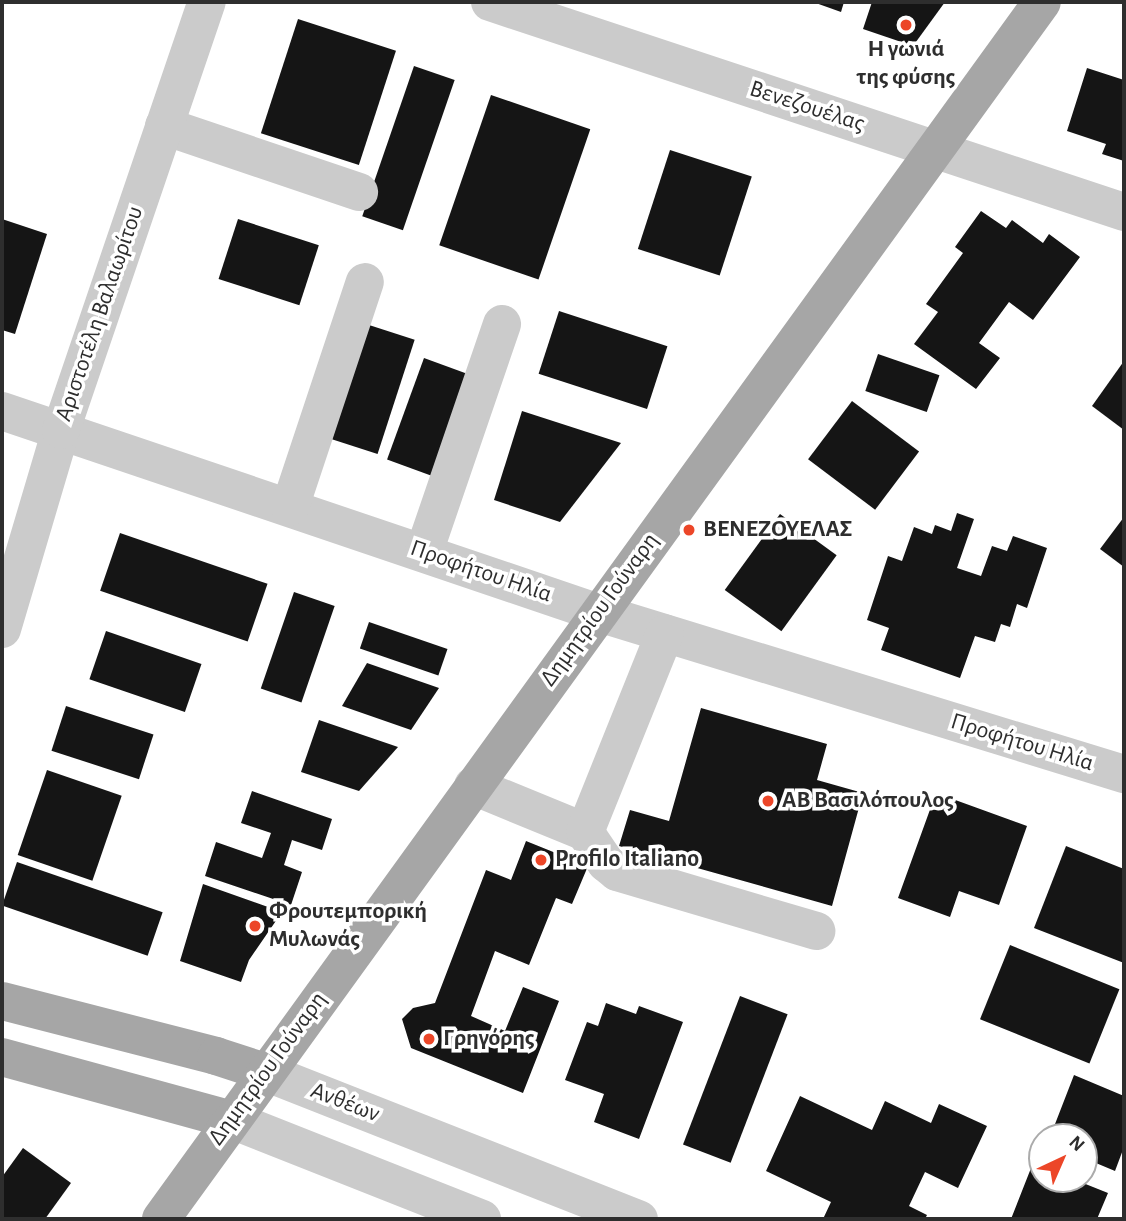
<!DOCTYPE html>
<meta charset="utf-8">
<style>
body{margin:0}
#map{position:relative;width:1126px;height:1221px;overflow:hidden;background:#fff;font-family:"Alegreya Sans",sans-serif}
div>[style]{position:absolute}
.building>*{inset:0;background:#151515;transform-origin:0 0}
.minor>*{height:38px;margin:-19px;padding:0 19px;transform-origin:19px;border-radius:19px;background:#cbcbcb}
.major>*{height:38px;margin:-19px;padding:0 19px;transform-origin:19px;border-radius:19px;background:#a6a6a6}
.dots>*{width:19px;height:19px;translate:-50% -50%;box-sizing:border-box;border:4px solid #fff;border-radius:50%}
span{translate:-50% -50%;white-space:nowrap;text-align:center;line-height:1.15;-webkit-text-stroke:7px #fff;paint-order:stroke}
.poi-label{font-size:24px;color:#2e2e2e;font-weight:700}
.left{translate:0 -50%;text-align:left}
.street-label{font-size:24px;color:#2e2e2e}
.frame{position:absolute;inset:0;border:4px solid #2e2e2e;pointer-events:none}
.north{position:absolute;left:1028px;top:1123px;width:70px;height:70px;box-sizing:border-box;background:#fff;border:2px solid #ababab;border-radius:50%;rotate:44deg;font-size:19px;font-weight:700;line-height:28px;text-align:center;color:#2e2e2e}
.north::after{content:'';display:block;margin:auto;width:24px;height:32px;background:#ec4628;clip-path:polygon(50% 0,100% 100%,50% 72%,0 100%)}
</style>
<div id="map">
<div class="building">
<i style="clip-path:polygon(813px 2px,844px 2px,841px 12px)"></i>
<i style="clip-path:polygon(872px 2px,945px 2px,913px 46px,863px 29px)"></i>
<i style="left:298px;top:19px;width:103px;height:120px;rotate:18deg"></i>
<i style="left:414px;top:66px;width:43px;height:159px;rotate:19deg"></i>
<i style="clip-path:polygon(1087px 68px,1124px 80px,1124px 161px,1102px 154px,1106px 144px,1067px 131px)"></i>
<i style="left:491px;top:95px;width:105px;height:159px;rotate:19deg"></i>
<i style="left:670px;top:150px;width:86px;height:104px;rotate:18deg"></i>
<i style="clip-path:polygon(981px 211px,1006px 228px,1012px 220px,1043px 243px,1049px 234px,1080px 257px,1033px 320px,1009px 302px,979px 343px,1000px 358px,976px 389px,914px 344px,938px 312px,926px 304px,963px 253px,955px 247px)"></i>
<i style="clip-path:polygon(2px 219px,47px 234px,15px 334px,2px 330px)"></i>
<i style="left:238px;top:219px;width:85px;height:63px;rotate:18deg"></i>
<i style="left:559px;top:311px;width:114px;height:66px;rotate:18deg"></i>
<i style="left:369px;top:325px;width:48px;height:120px;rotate:18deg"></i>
<i style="left:878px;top:354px;width:65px;height:39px;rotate:19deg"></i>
<i style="left:424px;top:358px;width:48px;height:108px;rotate:20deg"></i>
<i style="clip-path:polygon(1124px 361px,1124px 430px,1092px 406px)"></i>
<i style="left:852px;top:401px;width:84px;height:73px;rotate:37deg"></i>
<i style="clip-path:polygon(522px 411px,621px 443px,560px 522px,494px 500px)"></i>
<i style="clip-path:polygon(957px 513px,974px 519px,957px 568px,981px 576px,992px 546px,1007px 551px,1013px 536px,1047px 548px,1027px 608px,1017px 604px,1010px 627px,1001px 624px,995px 642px,975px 636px,960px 678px,881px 650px,889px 628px,867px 620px,888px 556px,902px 561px,914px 527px,932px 534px,935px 525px,951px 531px)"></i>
<i style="left:780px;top:514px;width:70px;height:94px;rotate:36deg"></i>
<i style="clip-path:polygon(1124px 517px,1124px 567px,1100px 549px)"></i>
<i style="left:120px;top:533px;width:156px;height:61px;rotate:19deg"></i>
<i style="left:294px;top:592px;width:43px;height:102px;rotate:19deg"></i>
<i style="left:369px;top:622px;width:83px;height:28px;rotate:19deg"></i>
<i style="left:106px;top:631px;width:101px;height:51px;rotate:19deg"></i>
<i style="clip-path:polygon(367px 663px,439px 688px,411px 730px,342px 706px)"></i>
<i style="left:66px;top:706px;width:92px;height:47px;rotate:18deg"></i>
<i style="clip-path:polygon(701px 708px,827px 744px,817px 780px,863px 793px,832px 906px,619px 846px,630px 810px,669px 821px)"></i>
<i style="clip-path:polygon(319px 720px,398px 747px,359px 791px,301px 772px)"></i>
<i style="left:47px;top:770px;width:79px;height:90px;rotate:19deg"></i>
<i style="clip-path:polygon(252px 791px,332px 819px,322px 850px,292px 840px,284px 865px,302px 872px,291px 905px,205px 876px,216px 842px,262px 858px,271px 833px,241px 823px)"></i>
<i style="clip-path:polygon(936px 793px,1027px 826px,999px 905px,959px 891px,950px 917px,898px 898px)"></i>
<i style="clip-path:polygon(526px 841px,588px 866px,572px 904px,556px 898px,529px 965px,495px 951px,471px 1016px,505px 1031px,523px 987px,559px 1001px,523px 1093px,411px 1048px,402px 1019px,413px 1008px,435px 1003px,486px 870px,511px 880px)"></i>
<i style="clip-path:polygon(1066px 846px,1124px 869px,1124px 963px,1034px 928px)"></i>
<i style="left:17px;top:862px;width:154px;height:46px;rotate:19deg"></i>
<i style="clip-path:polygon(203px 884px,282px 912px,249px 960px,241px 982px,180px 961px)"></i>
<i style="left:1010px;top:945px;width:118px;height:80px;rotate:22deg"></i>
<i style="left:740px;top:996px;width:51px;height:159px;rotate:21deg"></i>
<i style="clip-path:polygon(606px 1003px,636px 1014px,639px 1006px,683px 1022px,639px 1139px,594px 1122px,604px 1094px,565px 1080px,587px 1022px,598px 1026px)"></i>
<i style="clip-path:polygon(1074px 1075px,1124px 1096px,1124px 1147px,1115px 1171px,1084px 1158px,1084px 1137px,1050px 1137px)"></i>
<i style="clip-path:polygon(800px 1096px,872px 1130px,885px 1101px,931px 1123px,939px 1104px,987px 1126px,958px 1188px,925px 1172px,909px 1206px,927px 1215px,925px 1219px,823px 1219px,831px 1202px,766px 1171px)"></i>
<i style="clip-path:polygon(23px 1148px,71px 1183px,45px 1219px,2px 1219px,2px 1177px)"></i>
<i style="clip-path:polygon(1033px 1163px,1042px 1167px,1042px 1179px,1073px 1179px,1108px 1193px,1097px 1219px,1011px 1219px)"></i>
</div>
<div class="minor">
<i style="left:490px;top:2px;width:668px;rotate:18.33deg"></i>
<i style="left:164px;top:126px;width:206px;rotate:18.7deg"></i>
<i style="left:2px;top:411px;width:630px;rotate:18.69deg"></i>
<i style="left:599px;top:613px;width:549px;rotate:17.05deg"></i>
<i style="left:290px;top:507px;width:237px;rotate:-71.6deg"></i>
<i style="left:424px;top:552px;width:241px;rotate:-71.1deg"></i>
<i style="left:2px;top:629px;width:208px;rotate:-73.5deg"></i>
<i style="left:61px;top:430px;width:452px;rotate:-71.2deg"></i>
<i style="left:473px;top:786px;width:121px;rotate:22.3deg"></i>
<i style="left:585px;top:832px;width:37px;rotate:56deg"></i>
<i style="left:606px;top:863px;width:14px;rotate:39deg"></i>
<i style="left:617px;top:872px;width:208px;rotate:16.5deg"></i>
<i style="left:585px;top:832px;width:214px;rotate:-68.1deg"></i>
<i style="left:265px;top:1072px;width:402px;rotate:21.5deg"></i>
<i style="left:232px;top:1120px;width:269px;rotate:21.6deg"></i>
</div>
<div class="major">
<i style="left:2px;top:1001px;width:221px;rotate:14.4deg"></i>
<i style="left:216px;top:1056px;width:52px;rotate:18.1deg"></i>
<i style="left:2px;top:1057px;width:238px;rotate:15.3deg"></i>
<i style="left:161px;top:1219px;width:1502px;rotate:-54.1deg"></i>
</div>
<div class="dots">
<i style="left:906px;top:25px;background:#ec4628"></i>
<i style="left:689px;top:530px;background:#ec4628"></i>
<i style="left:768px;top:801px;background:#ec4628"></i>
<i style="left:541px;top:860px;background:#ec4628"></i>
<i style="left:255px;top:926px;background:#ec4628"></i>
<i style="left:429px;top:1039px;background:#ec4628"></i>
</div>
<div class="poi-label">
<span style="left:906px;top:64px">Η γωνιά<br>της φύσης</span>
<span class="left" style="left:703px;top:530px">ΒΕΝΕΖΟΥΕΛΑΣ</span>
<span class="left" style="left:782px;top:801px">ΑΒ Βασιλόπουλος</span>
<span class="left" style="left:555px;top:860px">Profilo Italiano</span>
<span class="left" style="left:269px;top:926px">Φρουτεμπορική<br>Μυλωνάς</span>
<span class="left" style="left:443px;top:1039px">Γρηγόρης</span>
</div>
<div class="street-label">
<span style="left:807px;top:107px;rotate:18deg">Βενεζουέλας</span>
<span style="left:100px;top:314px;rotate:-71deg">Αριστοτέλη Βαλαωρίτου</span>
<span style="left:481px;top:572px;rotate:19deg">Προφήτου Ηλία</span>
<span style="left:600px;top:610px;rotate:-54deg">Δημητρίου Γούναρη</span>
<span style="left:1022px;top:743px;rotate:17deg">Προφήτου Ηλία</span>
<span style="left:268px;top:1069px;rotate:-54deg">Δημητρίου Γούναρη</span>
<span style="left:345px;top:1103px;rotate:21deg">Ανθέων</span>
</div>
<div class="frame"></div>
<div class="north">N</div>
</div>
